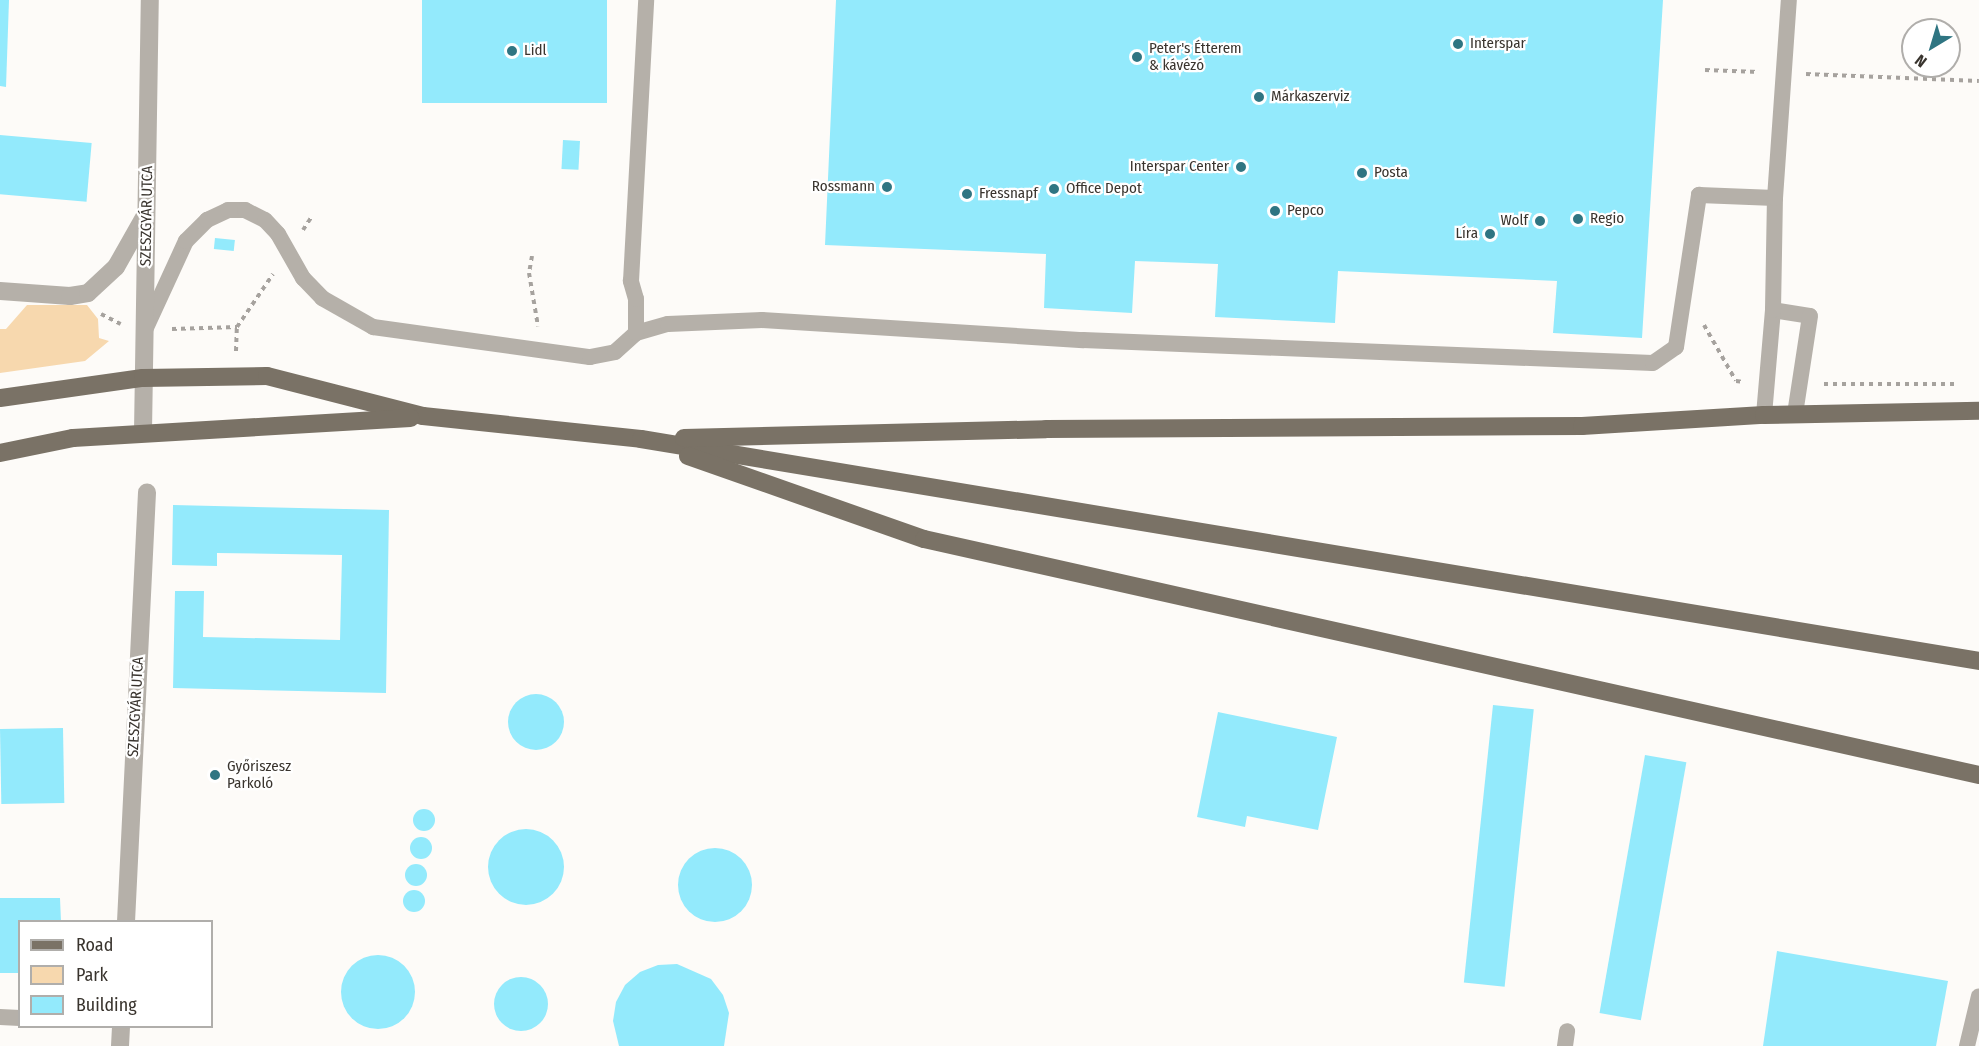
<!DOCTYPE html>
<meta charset="utf-8">
<style>
body{margin:0}
#map{position:relative;width:1979px;height:1046px;overflow:hidden;background:#fdfbf8;font-family:"Fira Sans Condensed",sans-serif}
div>[style]{position:absolute}
.green>*{inset:0;background:#f7d8ae}
.building>*{inset:0;background:#93eafc;transform-origin:0 0}
.round{border-radius:50%}
.path>*{height:4px;margin-top:-2px;transform-origin:0;background:repeating-linear-gradient(90deg,#a6a29e 0 4.5px,transparent 0 9px)}
.lane>*{height:16px;margin:-8px;padding:0 8px;transform-origin:8px;border-radius:8px;background:#b5b0a9}
.street>*{height:18px;margin:-9px;padding:0 9px;transform-origin:9px;border-radius:9px;background:#b5b0a9}
.primary>*{height:18px;margin:-9px;padding:0 9px;transform-origin:9px;border-radius:9px;background:#7a7266}
.dots>*{width:16px;height:16px;translate:-50% -50%;box-sizing:border-box;border:3px solid #fff;border-radius:50%}
span{translate:-50% -50%;white-space:nowrap;text-align:center;line-height:1.15;-webkit-text-stroke:4.5px #fff;paint-order:stroke}
.poi-label{font-size:15px;color:#39342e}
.left{translate:0 -50%;text-align:left}
.right{translate:-100% -50%;text-align:right}
.street-label{font-size:15px;color:#39342e}
.legend{position:absolute;left:18px;top:920px;width:195px;height:108px;box-sizing:border-box;background:#fff;border:2px solid #b0aeab;margin:0;padding:8px 10px;list-style:none;font-size:18px;color:#39342e}
.legend li{display:flex;align-items:center;gap:12px;height:30px}
.legend b{width:30px;border:2px solid #b0aeab}
.north{position:absolute;left:1901px;top:18px;width:60px;height:60px;box-sizing:border-box;background:#fff;border:2px solid #b0aeab;border-radius:50%;rotate:218deg;font-size:16px;font-weight:700;line-height:24px;text-align:center;color:#39342e}
.north::after{content:'';display:block;margin:auto;width:21px;height:27px;background:#2f7582;clip-path:polygon(50% 0,100% 100%,50% 72%,0 100%)}
</style>
<div id="map">
<div class="green">
<i style="clip-path:polygon(27px 305px,87px 305px,98px 319px,99px 338px,109px 341px,85px 361px,0 373px,0 329px,6px 329px)"></i>
</div>
<div class="building">
<i style="clip-path:polygon(0 0,9px 0,6px 87px,0 86px)"></i>
<i style="left:422px;top:0;width:185px;height:103px"></i>
<i style="clip-path:polygon(836px 0,1663px 0,1642px 338px,1553px 333px,1557px 281px,1338px 271px,1335px 323px,1215px 317px,1218px 264px,1135px 261px,1132px 313px,1044px 308px,1046px 254px,825px 245px)"></i>
<i style="left:0;top:135px;width:92px;height:59px;rotate:5deg"></i>
<i style="left:563px;top:140px;width:17px;height:29px;rotate:3deg"></i>
<i style="left:215px;top:238px;width:20px;height:11px;rotate:6deg"></i>
<i style="clip-path:polygon(173px 505px,389px 510px,386px 693px,173px 688px,175px 591px,204px 591px,203px 637px,340px 640px,342px 555px,217px 553px,217px 566px,172px 565px)"></i>
<i class="round" style="left:508px;top:694px;width:56px;height:56px"></i>
<i style="left:1493px;top:705px;width:41px;height:279px;rotate:6deg"></i>
<i style="clip-path:polygon(1218px 712px,1337px 737px,1318px 830px,1247px 816px,1245px 827px,1197px 817px)"></i>
<i style="left:63px;top:728px;width:75px;height:63px;rotate:89deg"></i>
<i style="left:1645px;top:755px;width:42px;height:262px;rotate:10deg"></i>
<i class="round" style="left:413px;top:809px;width:22px;height:22px"></i>
<i class="round" style="left:488px;top:829px;width:76px;height:76px"></i>
<i class="round" style="left:410px;top:837px;width:22px;height:22px"></i>
<i class="round" style="left:678px;top:848px;width:74px;height:74px"></i>
<i class="round" style="left:405px;top:864px;width:22px;height:22px"></i>
<i class="round" style="left:403px;top:890px;width:22px;height:22px"></i>
<i style="clip-path:polygon(0 898px,60px 898px,61px 922px,20px 922px,20px 973px,0 973px)"></i>
<i style="clip-path:polygon(1777px 951px,1948px 981px,1936px 1046px,1763px 1046px)"></i>
<i class="round" style="left:341px;top:955px;width:74px;height:74px"></i>
<i style="clip-path:polygon(677px 964px,711px 979px,723px 995px,729px 1013px,724px 1046px,619px 1046px,613px 1021px,616px 1002px,625px 985px,640px 972px,658px 965px)"></i>
<i class="round" style="left:494px;top:977px;width:54px;height:54px"></i>
</div>
<div class="path">
<i style="left:1705px;top:70px;width:54px;rotate:2.1deg"></i>
<i style="left:1806px;top:74px;width:173px;rotate:2.3deg"></i>
<i style="left:303px;top:230px;width:17px;rotate:-57deg"></i>
<i style="left:532px;top:256px;width:17px;rotate:100deg"></i>
<i style="left:529px;top:273px;width:54px;rotate:80.4deg"></i>
<i style="left:101px;top:314px;width:22px;rotate:27deg"></i>
<i style="left:1704px;top:325px;width:64px;rotate:60.3deg"></i>
<i style="left:1736px;top:381px;width:8px;rotate:7deg"></i>
<i style="left:172px;top:329px;width:65px;rotate:-1.8deg"></i>
<i style="left:236px;top:351px;width:24px;rotate:-88deg"></i>
<i style="left:237px;top:327px;width:64px;rotate:-55.8deg"></i>
<i style="left:1824px;top:384px;width:133px"></i>
</div>
<div class="lane">
<i style="left:1773px;top:310px;width:37px;rotate:9deg"></i>
<i style="left:1810px;top:316px;width:99px;rotate:98.7deg"></i>
<i style="left:145px;top:330px;width:98px;rotate:-65.3deg"></i>
<i style="left:186px;top:241px;width:30px;rotate:-45deg"></i>
<i style="left:207px;top:220px;width:23px;rotate:-25deg"></i>
<i style="left:228px;top:210px;width:17px"></i>
<i style="left:245px;top:210px;width:22px;rotate:27deg"></i>
<i style="left:265px;top:220px;width:19px;rotate:47deg"></i>
<i style="left:278px;top:234px;width:51px;rotate:60.4deg"></i>
<i style="left:303px;top:278px;width:28px;rotate:46deg"></i>
<i style="left:322px;top:298px;width:59px;rotate:29.6deg"></i>
<i style="left:373px;top:327px;width:219px;rotate:7.9deg"></i>
<i style="left:590px;top:357px;width:25px;rotate:-11deg"></i>
<i style="left:615px;top:352px;width:28px;rotate:-42deg"></i>
<i style="left:636px;top:333px;width:33px;rotate:-16deg"></i>
<i style="left:668px;top:324px;width:94px;rotate:-2.4deg"></i>
<i style="left:762px;top:320px;width:322px;rotate:3.6deg"></i>
<i style="left:1083px;top:340px;width:570px;rotate:2.31deg"></i>
<i style="left:1653px;top:363px;width:28px;rotate:-35deg"></i>
<i style="left:1676px;top:347px;width:154px;rotate:-81.4deg"></i>
<i style="left:1699px;top:195px;width:76px;rotate:2.3deg"></i>
<i style="left:636px;top:333px;width:34px;rotate:-90deg"></i>
<i style="left:636px;top:299px;width:19px;rotate:-106deg"></i>
<i style="left:631px;top:281px;width:281px;rotate:-86.9deg"></i>
<i style="left:1764px;top:415px;width:105px;rotate:-85.1deg"></i>
<i style="left:1773px;top:310px;width:112px;rotate:-89deg"></i>
<i style="left:1775px;top:198px;width:198px;rotate:-86deg"></i>
<i style="left:0;top:1017px;width:20px;rotate:3deg"></i>
<i style="left:1565px;top:1046px;width:15px;rotate:-82deg"></i>
<i style="left:1967px;top:1046px;width:51px;rotate:-76.5deg"></i>
</div>
<div class="street">
<i style="left:0;top:291px;width:70px;rotate:4.1deg"></i>
<i style="left:70px;top:296px;width:18px;rotate:-9deg"></i>
<i style="left:88px;top:293px;width:38px;rotate:-43deg"></i>
<i style="left:116px;top:267px;width:61px;rotate:-60.5deg"></i>
<i style="left:143px;top:432px;width:432px;rotate:-89.1deg"></i>
<i style="left:126px;top:922px;width:430px;rotate:-87.2deg"></i>
<i style="left:120px;top:1046px;width:20px;rotate:-87deg"></i>
</div>
<div class="primary">
<i style="left:0;top:398px;width:144px;rotate:-8deg"></i>
<i style="left:143px;top:378px;width:124px;rotate:-0.9deg"></i>
<i style="left:267px;top:376px;width:161px;rotate:14.4deg"></i>
<i style="left:423px;top:416px;width:219px;rotate:6deg"></i>
<i style="left:641px;top:439px;width:1356px;rotate:9.42deg"></i>
<i style="left:684px;top:438px;width:362px;rotate:-1.4deg"></i>
<i style="left:1046px;top:429px;width:536px;rotate:-0.32deg"></i>
<i style="left:1582px;top:426px;width:182px;rotate:-3.5deg"></i>
<i style="left:1764px;top:415px;width:215px;rotate:-1.1deg"></i>
<i style="left:0;top:453px;width:75px;rotate:-11.6deg"></i>
<i style="left:73px;top:438px;width:338px;rotate:-3.4deg"></i>
<i style="left:688px;top:456px;width:250px;rotate:19.4deg"></i>
<i style="left:924px;top:539px;width:1081px;rotate:12.61deg"></i>
</div>
<div class="dots">
<i style="left:1458px;top:44px;background:#2f7582"></i>
<i style="left:512px;top:51px;background:#2f7582"></i>
<i style="left:1137px;top:57px;background:#2f7582"></i>
<i style="left:1259px;top:97px;background:#2f7582"></i>
<i style="left:1241px;top:167px;background:#2f7582"></i>
<i style="left:1362px;top:173px;background:#2f7582"></i>
<i style="left:887px;top:187px;background:#2f7582"></i>
<i style="left:1054px;top:189px;background:#2f7582"></i>
<i style="left:967px;top:194px;background:#2f7582"></i>
<i style="left:1275px;top:211px;background:#2f7582"></i>
<i style="left:1578px;top:219px;background:#2f7582"></i>
<i style="left:1540px;top:221px;background:#2f7582"></i>
<i style="left:1490px;top:234px;background:#2f7582"></i>
<i style="left:215px;top:775px;background:#2f7582"></i>
</div>
<div class="poi-label">
<span class="left" style="left:1470px;top:44px">Interspar</span>
<span class="left" style="left:1149px;top:57px">Peter's Étterem<br>&amp; kávézó</span>
<span class="left" style="left:524px;top:51px">Lidl</span>
<span class="left" style="left:1271px;top:97px">Márkaszerviz</span>
<span class="right" style="left:1229px;top:167px">Interspar Center</span>
<span class="left" style="left:1374px;top:173px">Posta</span>
<span class="right" style="left:875px;top:187px">Rossmann</span>
<span class="left" style="left:1066px;top:189px">Office Depot</span>
<span class="left" style="left:979px;top:194px">Fressnapf</span>
<span class="left" style="left:1287px;top:211px">Pepco</span>
<span class="left" style="left:1590px;top:219px">Regio</span>
<span class="right" style="left:1528px;top:221px">Wolf</span>
<span class="right" style="left:1478px;top:234px">Líra</span>
<span class="left" style="left:227px;top:775px">Győriszesz<br>Parkoló</span>
</div>
<div class="street-label">
<span style="left:147px;top:216px;rotate:-89deg">SZESZGYÁR UTCA</span>
<span style="left:136px;top:707px;rotate:-87deg">SZESZGYÁR UTCA</span>
</div>
<ul class="legend">
<li><b style="height:8px;background:#7a7266"></b>Road</li>
<li><b style="height:16px;background:#f7d8ae"></b>Park</li>
<li><b style="height:16px;background:#93eafc"></b>Building</li>
</ul>
<div class="north">N</div>
</div>
